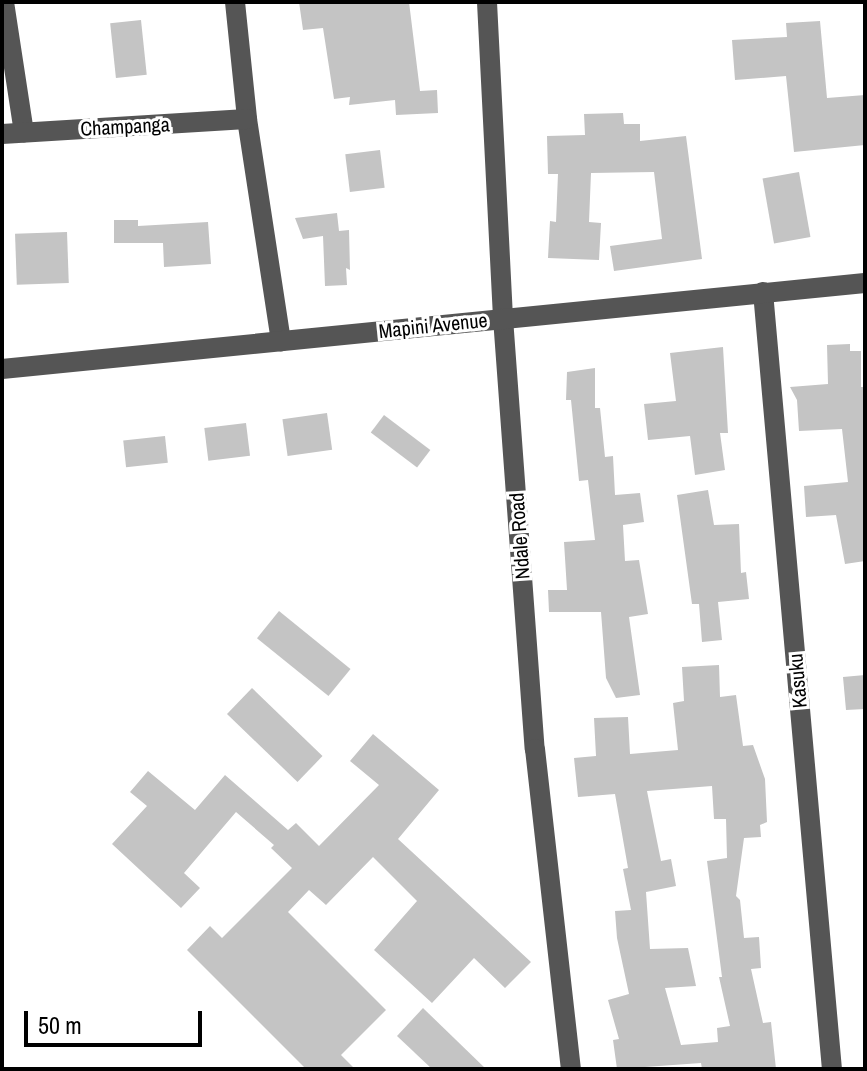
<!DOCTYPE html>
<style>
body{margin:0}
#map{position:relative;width:867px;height:1071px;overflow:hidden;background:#fff;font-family:"Archivo Narrow",sans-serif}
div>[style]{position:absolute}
.building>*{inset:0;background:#c4c4c4;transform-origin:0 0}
.minor>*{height:20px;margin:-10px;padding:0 10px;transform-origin:10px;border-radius:10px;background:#555}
span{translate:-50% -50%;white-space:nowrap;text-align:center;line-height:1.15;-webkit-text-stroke:6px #fff;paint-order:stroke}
.street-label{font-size:20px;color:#000}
.frame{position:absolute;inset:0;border:4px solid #000;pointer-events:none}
.scale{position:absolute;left:24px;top:1011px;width:178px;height:36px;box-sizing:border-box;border:4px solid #000;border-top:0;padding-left:10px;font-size:24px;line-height:28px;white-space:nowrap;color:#000;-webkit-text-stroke:6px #fff;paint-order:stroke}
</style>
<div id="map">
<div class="building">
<i style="clip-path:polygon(299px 2px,409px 2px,420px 91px,437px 90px,438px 113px,396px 115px,395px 100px,349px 105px,350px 97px,334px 99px,323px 28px,303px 30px)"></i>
<i style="left:141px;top:20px;width:55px;height:31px;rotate:84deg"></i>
<i style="clip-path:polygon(820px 21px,827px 98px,865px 95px,865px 145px,794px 152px,786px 76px,735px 80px,732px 40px,787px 37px,786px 23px)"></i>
<i style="clip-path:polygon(623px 113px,624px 124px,640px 124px,640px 141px,686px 136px,702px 259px,614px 271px,610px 246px,662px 239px,654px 172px,591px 173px,589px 222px,601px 223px,599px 260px,548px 258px,550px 221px,556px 222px,558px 174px,548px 174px,547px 136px,585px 135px,584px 114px)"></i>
<i style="left:380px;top:150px;width:38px;height:35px;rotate:83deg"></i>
<i style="left:799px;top:172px;width:66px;height:37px;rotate:80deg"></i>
<i style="clip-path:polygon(337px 213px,339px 231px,349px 230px,350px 270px,346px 268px,347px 285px,325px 286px,323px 236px,303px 239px,295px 218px)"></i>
<i style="clip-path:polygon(114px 220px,138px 220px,138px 226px,208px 222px,211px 264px,164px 267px,163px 243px,114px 243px)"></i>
<i style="left:67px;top:232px;width:51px;height:52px;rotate:88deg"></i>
<i style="clip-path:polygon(850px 344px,850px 351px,861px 351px,861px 387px,865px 387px,865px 561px,845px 564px,836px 515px,806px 517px,804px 486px,848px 482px,842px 429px,799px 431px,797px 400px,790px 387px,828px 384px,827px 345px)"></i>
<i style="clip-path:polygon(723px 347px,728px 433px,720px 433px,725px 470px,695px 475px,690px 436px,648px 440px,644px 404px,676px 401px,670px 353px)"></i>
<i style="clip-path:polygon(595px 368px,595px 408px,600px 408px,605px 457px,613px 456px,615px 495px,640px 493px,644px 522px,623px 525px,625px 561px,639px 560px,648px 614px,629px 617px,640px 695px,616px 698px,606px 678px,601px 612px,549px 612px,548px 590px,567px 590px,564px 542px,595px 540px,588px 480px,579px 481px,571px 400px,566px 400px,567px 372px)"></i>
<i style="left:327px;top:413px;width:37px;height:45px;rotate:82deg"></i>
<i style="left:384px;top:415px;width:58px;height:22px;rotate:37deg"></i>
<i style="left:246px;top:423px;width:33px;height:42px;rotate:83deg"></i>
<i style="left:165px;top:436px;width:27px;height:42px;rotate:84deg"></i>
<i style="clip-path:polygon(708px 490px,714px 525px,739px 524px,741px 573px,746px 572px,749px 599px,718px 602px,722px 640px,702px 642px,699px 604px,692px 604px,677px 495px)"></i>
<i style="left:279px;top:611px;width:92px;height:35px;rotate:39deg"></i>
<i style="clip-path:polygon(evenodd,719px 665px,720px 697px,736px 695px,743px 746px,753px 745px,765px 779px,767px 822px,760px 825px,761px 837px,744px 838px,736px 896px,740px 900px,744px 938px,759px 937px,761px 968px,751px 969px,763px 1023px,771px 1022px,776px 1069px,702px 1069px,701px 1063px,617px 1069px,613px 1040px,619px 1039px,608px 1000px,629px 994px,617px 938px,615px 911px,631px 910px,623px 869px,628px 868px,615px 794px,578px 797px,574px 758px,596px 756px,594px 718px,628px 717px,630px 754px,678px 750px,673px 703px,684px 701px,682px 667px,719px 665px,712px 786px,714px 819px,726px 819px,727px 858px,707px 861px,722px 977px,719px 977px,730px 1026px,717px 1028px,718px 1042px,681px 1045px,665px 988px,696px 986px,688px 948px,650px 949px,646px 892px,676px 886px,671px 859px,661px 861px,647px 791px,712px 786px)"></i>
<i style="clip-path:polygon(865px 675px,865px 709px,846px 710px,843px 677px)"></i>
<i style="left:252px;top:688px;width:98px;height:36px;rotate:44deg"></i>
<i style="clip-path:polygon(373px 734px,439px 790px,398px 839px,531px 962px,505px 988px,474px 958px,432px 1003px,374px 950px,417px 901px,373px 857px,326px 905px,309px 890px,288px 912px,386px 1010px,341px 1055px,355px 1069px,306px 1069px,187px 950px,210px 926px,222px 938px,292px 868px,271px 848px,274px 845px,236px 812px,184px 873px,200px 888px,181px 908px,112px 844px,147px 806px,130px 792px,148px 771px,195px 810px,225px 775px,288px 830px,296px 823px,319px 846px,379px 785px,350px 761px)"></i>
<i style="clip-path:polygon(423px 1008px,486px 1069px,432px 1069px,397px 1036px)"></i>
</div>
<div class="minor">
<i style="left:4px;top:2px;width:132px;rotate:81.3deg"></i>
<i style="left:235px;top:2px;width:118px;rotate:84.1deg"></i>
<i style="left:247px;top:119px;width:225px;rotate:81.3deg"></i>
<i style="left:487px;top:2px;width:316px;rotate:87.1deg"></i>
<i style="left:503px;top:318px;width:432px;rotate:85.8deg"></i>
<i style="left:535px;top:749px;width:322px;rotate:83.6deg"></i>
<i style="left:2px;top:134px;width:245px;rotate:-3.5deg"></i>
<i style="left:763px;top:292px;width:780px;rotate:84.93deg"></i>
<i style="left:2px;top:369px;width:867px;rotate:-5.69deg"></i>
</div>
<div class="street-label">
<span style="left:125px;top:126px;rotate:-3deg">Champanga</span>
<span style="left:433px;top:325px;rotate:-6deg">Mapini Avenue</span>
<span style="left:519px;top:536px;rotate:-94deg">Ndale Road</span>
<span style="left:797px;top:681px;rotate:-95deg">Kasuku</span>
</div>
<div class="frame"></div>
<div class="scale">50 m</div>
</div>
